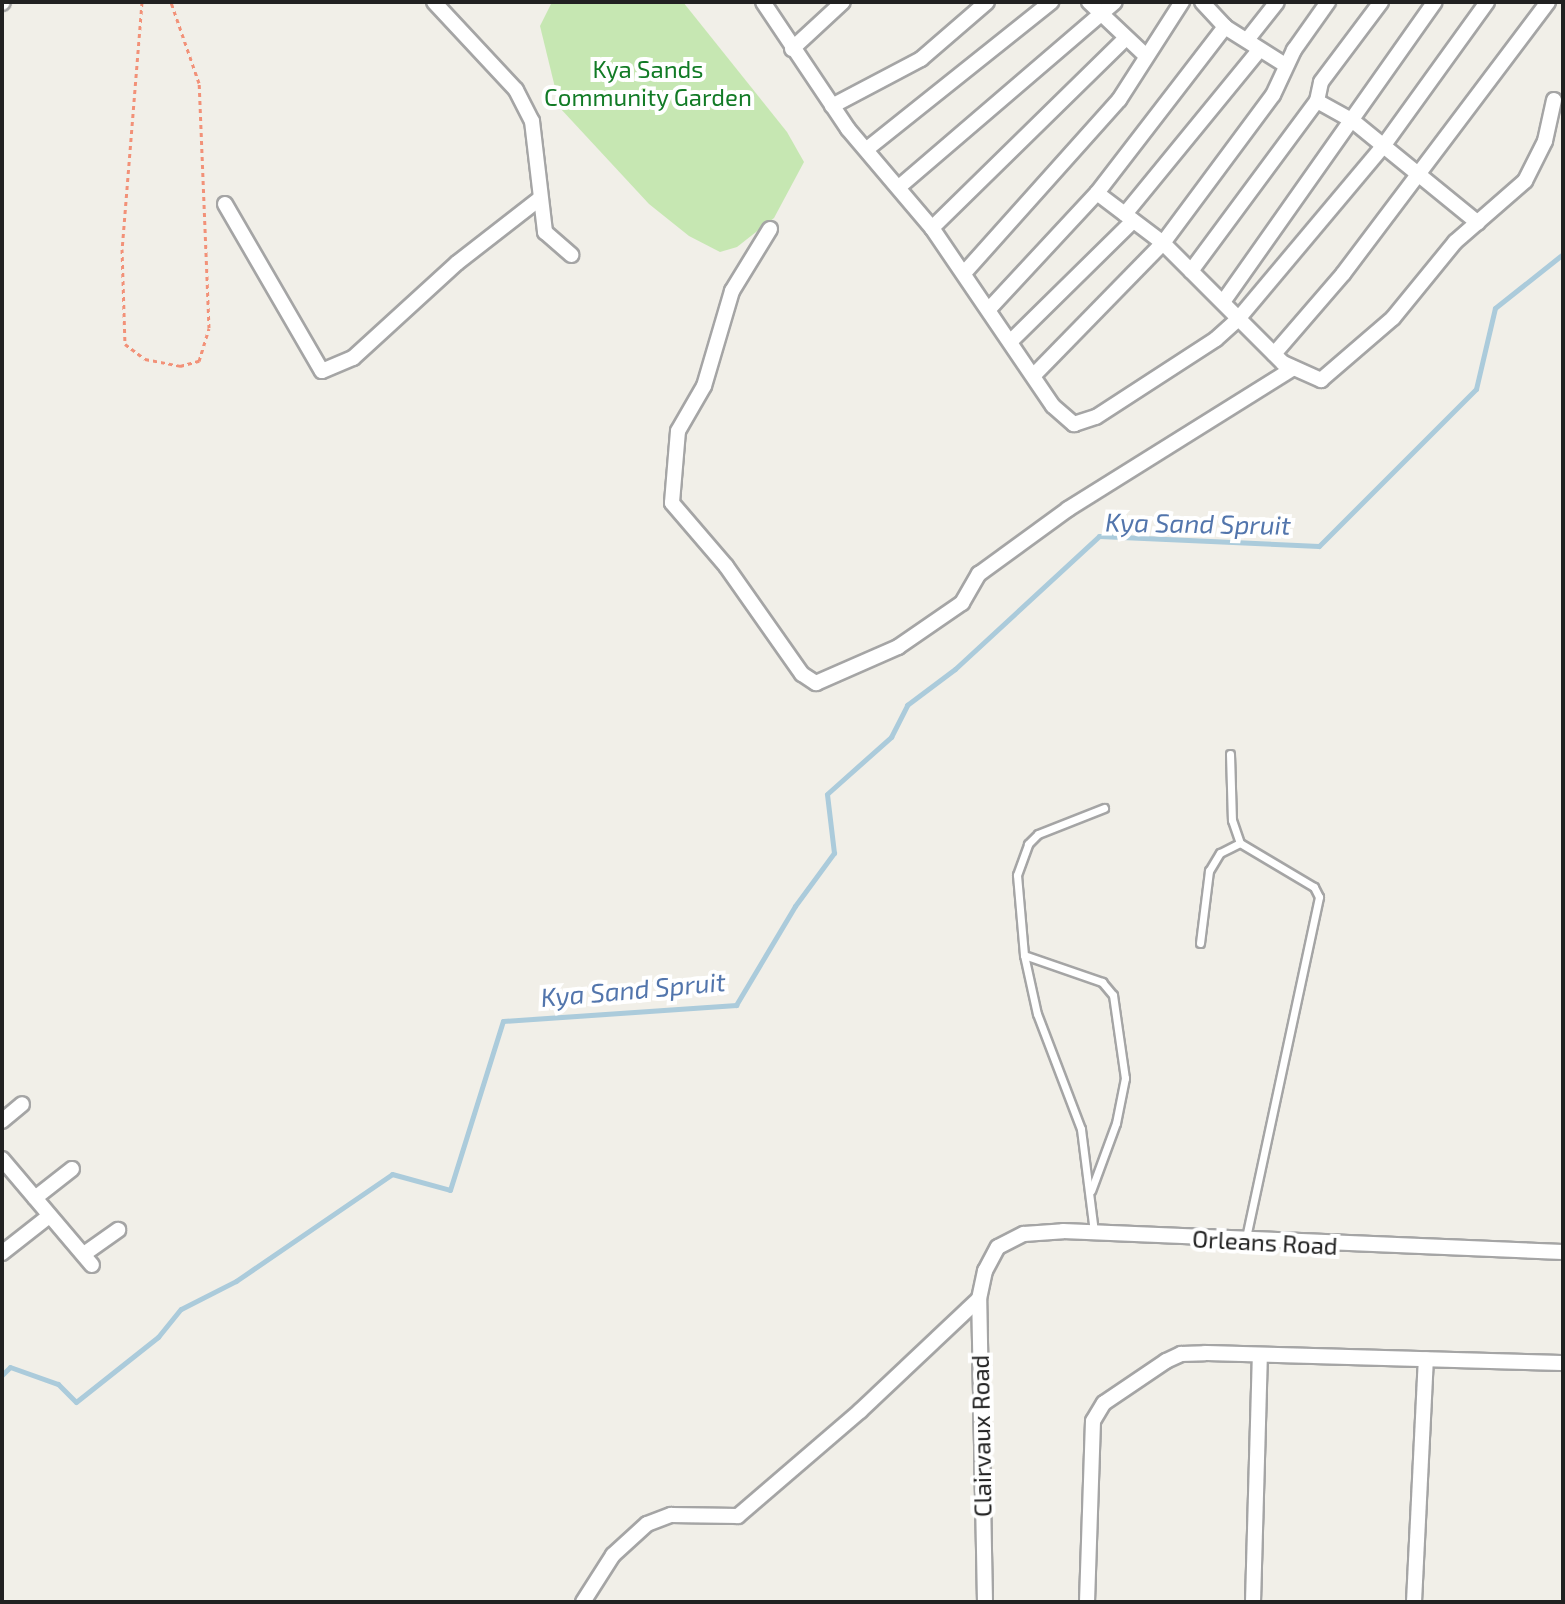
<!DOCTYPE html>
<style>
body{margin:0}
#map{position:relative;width:1565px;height:1604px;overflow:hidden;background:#f1efe8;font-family:"Exo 2",sans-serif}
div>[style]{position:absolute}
.grass>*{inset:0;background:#c6e7b2}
.stream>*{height:5px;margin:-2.5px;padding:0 2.5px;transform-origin:2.5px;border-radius:2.5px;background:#abcbdb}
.path>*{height:3px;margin-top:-1.5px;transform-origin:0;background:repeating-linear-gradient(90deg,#f29178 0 4px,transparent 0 8px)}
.roads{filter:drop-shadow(2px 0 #a5a5a5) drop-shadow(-2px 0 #a5a5a5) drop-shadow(0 2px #a5a5a5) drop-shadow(0 -2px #a5a5a5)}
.lane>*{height:7px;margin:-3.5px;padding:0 3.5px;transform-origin:3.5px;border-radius:3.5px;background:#fff}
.street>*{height:14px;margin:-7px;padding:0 7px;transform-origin:7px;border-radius:7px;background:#fff}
span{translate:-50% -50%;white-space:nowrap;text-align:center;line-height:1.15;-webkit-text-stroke:8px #fff;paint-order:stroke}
.park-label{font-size:24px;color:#127b26}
.street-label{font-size:24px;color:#212121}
.water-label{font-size:26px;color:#5275ac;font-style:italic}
.frame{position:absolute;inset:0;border:4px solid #212121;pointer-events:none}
</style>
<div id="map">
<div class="grass">
<i style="clip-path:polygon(552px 2px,683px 2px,787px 132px,804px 162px,774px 218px,737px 247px,720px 252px,689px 236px,649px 204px,560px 108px,540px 26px)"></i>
</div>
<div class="stream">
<i style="left:2px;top:1375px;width:11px;rotate:-45deg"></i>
<i style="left:10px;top:1367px;width:51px;rotate:19.5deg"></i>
<i style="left:58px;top:1384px;width:25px;rotate:45deg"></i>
<i style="left:76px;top:1402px;width:105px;rotate:-38.4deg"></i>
<i style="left:158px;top:1337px;width:36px;rotate:-51deg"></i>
<i style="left:181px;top:1309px;width:62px;rotate:-27deg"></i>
<i style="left:236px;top:1281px;width:189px;rotate:-34.4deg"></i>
<i style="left:392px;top:1174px;width:60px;rotate:15.4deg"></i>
<i style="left:450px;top:1190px;width:177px;rotate:-72.6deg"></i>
<i style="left:503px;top:1021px;width:234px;rotate:-3.9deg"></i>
<i style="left:736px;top:1005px;width:115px;rotate:-59.2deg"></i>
<i style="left:795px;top:906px;width:66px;rotate:-53.7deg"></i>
<i style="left:834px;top:853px;width:59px;rotate:-96.8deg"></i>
<i style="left:827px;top:794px;width:86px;rotate:-41.7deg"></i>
<i style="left:891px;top:737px;width:36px;rotate:-63deg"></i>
<i style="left:907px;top:705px;width:60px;rotate:-36.9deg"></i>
<i style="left:955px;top:669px;width:196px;rotate:-42.7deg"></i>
<i style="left:1099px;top:536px;width:220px;rotate:2.6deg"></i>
<i style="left:1319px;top:546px;width:222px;rotate:-45deg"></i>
<i style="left:1476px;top:389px;width:83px;rotate:-76.8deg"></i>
<i style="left:1495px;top:308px;width:87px;rotate:-38.5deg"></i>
</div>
<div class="path">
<i style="left:142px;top:2px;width:248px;rotate:94.6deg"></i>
<i style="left:122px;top:249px;width:95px;rotate:88.2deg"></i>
<i style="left:125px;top:344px;width:25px;rotate:37deg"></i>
<i style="left:145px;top:359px;width:36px;rotate:11deg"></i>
<i style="left:180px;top:366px;width:20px;rotate:-15deg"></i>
<i style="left:199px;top:361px;width:34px;rotate:-73deg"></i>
<i style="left:209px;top:328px;width:245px;rotate:-92.3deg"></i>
<i style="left:199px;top:83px;width:86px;rotate:-109.1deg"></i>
</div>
<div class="roads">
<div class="lane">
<i style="left:1230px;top:754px;width:66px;rotate:88.3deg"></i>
<i style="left:1232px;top:820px;width:24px;rotate:71deg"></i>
<i style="left:1240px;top:843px;width:86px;rotate:30.7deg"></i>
<i style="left:1314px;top:887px;width:11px;rotate:63deg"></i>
<i style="left:1319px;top:897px;width:349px;rotate:102.1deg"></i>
<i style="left:1200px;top:943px;width:73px;rotate:-82.9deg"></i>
<i style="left:1209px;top:871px;width:21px;rotate:-59deg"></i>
<i style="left:1220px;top:853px;width:22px;rotate:-27deg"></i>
<i style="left:1024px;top:955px;width:83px;rotate:19.1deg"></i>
<i style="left:1102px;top:982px;width:17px;rotate:50deg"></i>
<i style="left:1113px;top:995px;width:84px;rotate:81.8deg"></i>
<i style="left:1125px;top:1078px;width:46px;rotate:101.3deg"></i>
<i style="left:1116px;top:1123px;width:72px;rotate:110.2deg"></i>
<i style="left:1094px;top:1232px;width:104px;rotate:-97.2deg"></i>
<i style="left:1081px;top:1129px;width:123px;rotate:-110.9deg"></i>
<i style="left:1037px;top:1014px;width:60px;rotate:-102.4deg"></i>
<i style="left:1024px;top:955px;width:80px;rotate:-95deg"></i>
<i style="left:1017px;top:875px;width:33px;rotate:-70deg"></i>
<i style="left:1028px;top:844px;width:14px;rotate:-45deg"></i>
<i style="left:1038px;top:834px;width:71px;rotate:-21.5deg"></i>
</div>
<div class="street">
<i style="left:434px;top:2px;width:120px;rotate:47deg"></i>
<i style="left:516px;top:90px;width:35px;rotate:63deg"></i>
<i style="left:532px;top:121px;width:112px;rotate:83.3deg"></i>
<i style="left:545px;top:232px;width:35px;rotate:41deg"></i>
<i style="left:763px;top:2px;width:153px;rotate:56.2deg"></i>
<i style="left:848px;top:129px;width:130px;rotate:49.7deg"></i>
<i style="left:932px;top:228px;width:215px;rotate:55.8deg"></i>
<i style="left:1053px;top:406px;width:28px;rotate:41deg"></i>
<i style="left:1074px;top:424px;width:23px;rotate:-18deg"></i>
<i style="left:1096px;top:417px;width:143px;rotate:-33deg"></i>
<i style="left:1216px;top:339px;width:31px;rotate:-42deg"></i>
<i style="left:1239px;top:318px;width:226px;rotate:-50deg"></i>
<i style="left:1384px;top:145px;width:176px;rotate:-54.2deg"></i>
<i style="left:1089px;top:2px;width:77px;rotate:43.4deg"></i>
<i style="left:1202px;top:2px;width:34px;rotate:47deg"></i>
<i style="left:1225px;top:27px;width:71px;rotate:32.3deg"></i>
<i style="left:2px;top:3px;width:1px;rotate:-45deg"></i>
<i style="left:1247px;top:40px;width:48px;rotate:-51.7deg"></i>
<i style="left:792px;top:49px;width:69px;rotate:-42.7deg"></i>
<i style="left:1317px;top:101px;width:41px;rotate:29.1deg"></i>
<i style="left:1353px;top:121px;width:161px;rotate:39.2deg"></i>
<i style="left:832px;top:106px;width:101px;rotate:-27.8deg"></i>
<i style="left:921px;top:59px;width:87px;rotate:-40.8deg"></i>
<i style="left:867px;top:149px;width:236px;rotate:-38.6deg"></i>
<i style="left:899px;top:187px;width:284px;rotate:-40.6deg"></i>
<i style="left:1097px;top:193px;width:83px;rotate:37.1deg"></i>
<i style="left:1163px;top:243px;width:170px;rotate:45deg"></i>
<i style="left:1283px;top:363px;width:42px;rotate:24.1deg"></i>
<i style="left:1321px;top:380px;width:95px;rotate:-40.7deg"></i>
<i style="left:1393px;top:318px;width:98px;rotate:-50.8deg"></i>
<i style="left:1455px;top:242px;width:93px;rotate:-41.1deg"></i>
<i style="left:1525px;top:181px;width:45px;rotate:-63.4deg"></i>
<i style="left:1545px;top:141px;width:42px;rotate:-77.6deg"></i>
<i style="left:225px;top:204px;width:193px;rotate:59.9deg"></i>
<i style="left:322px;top:371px;width:34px;rotate:-23deg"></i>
<i style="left:353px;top:358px;width:141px;rotate:-42.4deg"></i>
<i style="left:457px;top:263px;width:103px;rotate:-37.9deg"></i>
<i style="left:1125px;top:214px;width:212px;rotate:-50.7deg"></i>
<i style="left:932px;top:228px;width:270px;rotate:-44.4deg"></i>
<i style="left:770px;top:229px;width:73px;rotate:121.5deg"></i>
<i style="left:732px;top:291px;width:99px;rotate:106.4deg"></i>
<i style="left:704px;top:386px;width:52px;rotate:120deg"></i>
<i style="left:678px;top:431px;width:72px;rotate:94.8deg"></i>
<i style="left:672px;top:503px;width:83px;rotate:49.4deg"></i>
<i style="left:726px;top:566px;width:132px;rotate:54.9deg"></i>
<i style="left:802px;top:674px;width:17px;rotate:33deg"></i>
<i style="left:816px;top:683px;width:90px;rotate:-23.7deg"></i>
<i style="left:898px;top:647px;width:78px;rotate:-34.5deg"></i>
<i style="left:962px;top:603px;width:34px;rotate:-60deg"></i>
<i style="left:979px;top:574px;width:110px;rotate:-36.1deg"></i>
<i style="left:1068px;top:509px;width:264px;rotate:-32deg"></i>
<i style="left:1191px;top:271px;width:212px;rotate:-53.5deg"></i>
<i style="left:1317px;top:101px;width:19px;rotate:-78deg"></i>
<i style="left:1321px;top:82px;width:100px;rotate:-53.1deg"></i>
<i style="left:965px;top:272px;width:231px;rotate:-48.2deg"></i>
<i style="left:1119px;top:100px;width:117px;rotate:-57.3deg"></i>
<i style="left:1223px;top:302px;width:367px;rotate:-54.8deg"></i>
<i style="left:990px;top:308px;width:157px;rotate:-47.1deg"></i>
<i style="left:1097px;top:193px;width:210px;rotate:-52.4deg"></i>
<i style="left:1012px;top:340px;width:170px;rotate:-44.5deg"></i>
<i style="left:1274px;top:354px;width:106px;rotate:-49.2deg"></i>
<i style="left:1343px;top:274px;width:341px;rotate:-53deg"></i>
<i style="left:1035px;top:374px;width:183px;rotate:-45.7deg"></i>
<i style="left:1163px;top:243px;width:184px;rotate:-53.4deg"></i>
<i style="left:1273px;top:95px;width:50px;rotate:-65deg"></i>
<i style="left:1294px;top:50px;width:59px;rotate:-54.7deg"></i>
<i style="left:2px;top:1121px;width:26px;rotate:-40deg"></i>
<i style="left:2px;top:1159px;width:139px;rotate:49.7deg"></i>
<i style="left:35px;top:1198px;width:47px;rotate:-38.1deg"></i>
<i style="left:2px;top:1253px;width:60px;rotate:-38.2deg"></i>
<i style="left:84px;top:1254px;width:42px;rotate:-35.2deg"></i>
<i style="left:583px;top:1602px;width:56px;rotate:-57.4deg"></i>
<i style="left:613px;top:1555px;width:46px;rotate:-42.4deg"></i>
<i style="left:647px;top:1524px;width:26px;rotate:-21deg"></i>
<i style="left:671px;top:1515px;width:67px;rotate:0.9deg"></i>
<i style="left:738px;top:1516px;width:161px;rotate:-40.7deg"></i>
<i style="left:860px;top:1411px;width:163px;rotate:-43.3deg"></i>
<i style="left:985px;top:1602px;width:303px;rotate:-91.1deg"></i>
<i style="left:979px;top:1299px;width:29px;rotate:-78deg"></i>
<i style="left:985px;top:1271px;width:27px;rotate:-62deg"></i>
<i style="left:998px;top:1247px;width:29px;rotate:-27deg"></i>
<i style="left:1024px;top:1234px;width:39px;rotate:-4deg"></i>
<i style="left:1063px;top:1231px;width:500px;rotate:2.41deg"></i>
<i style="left:1087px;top:1602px;width:181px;rotate:-88.1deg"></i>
<i style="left:1093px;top:1421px;width:21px;rotate:-59deg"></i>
<i style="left:1104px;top:1403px;width:75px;rotate:-34.1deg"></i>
<i style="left:1166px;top:1361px;width:17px;rotate:-25deg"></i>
<i style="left:1181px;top:1354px;width:24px;rotate:-2deg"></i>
<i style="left:1205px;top:1353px;width:358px;rotate:1.6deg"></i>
<i style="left:1253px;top:1602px;width:246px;rotate:-88.4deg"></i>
<i style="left:1414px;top:1602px;width:243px;rotate:-87.2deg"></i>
</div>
</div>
<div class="park-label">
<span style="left:648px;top:83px">Kya Sands<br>Community Garden</span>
</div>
<div class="street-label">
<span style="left:1265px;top:1242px;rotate:3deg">Orleans Road</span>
<span style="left:981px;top:1436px;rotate:-91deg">Clairvaux Road</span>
</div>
<div class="water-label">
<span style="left:1198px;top:523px;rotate:1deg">Kya Sand Spruit</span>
<span style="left:633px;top:989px;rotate:-5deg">Kya Sand Spruit</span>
</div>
<div class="frame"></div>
</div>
